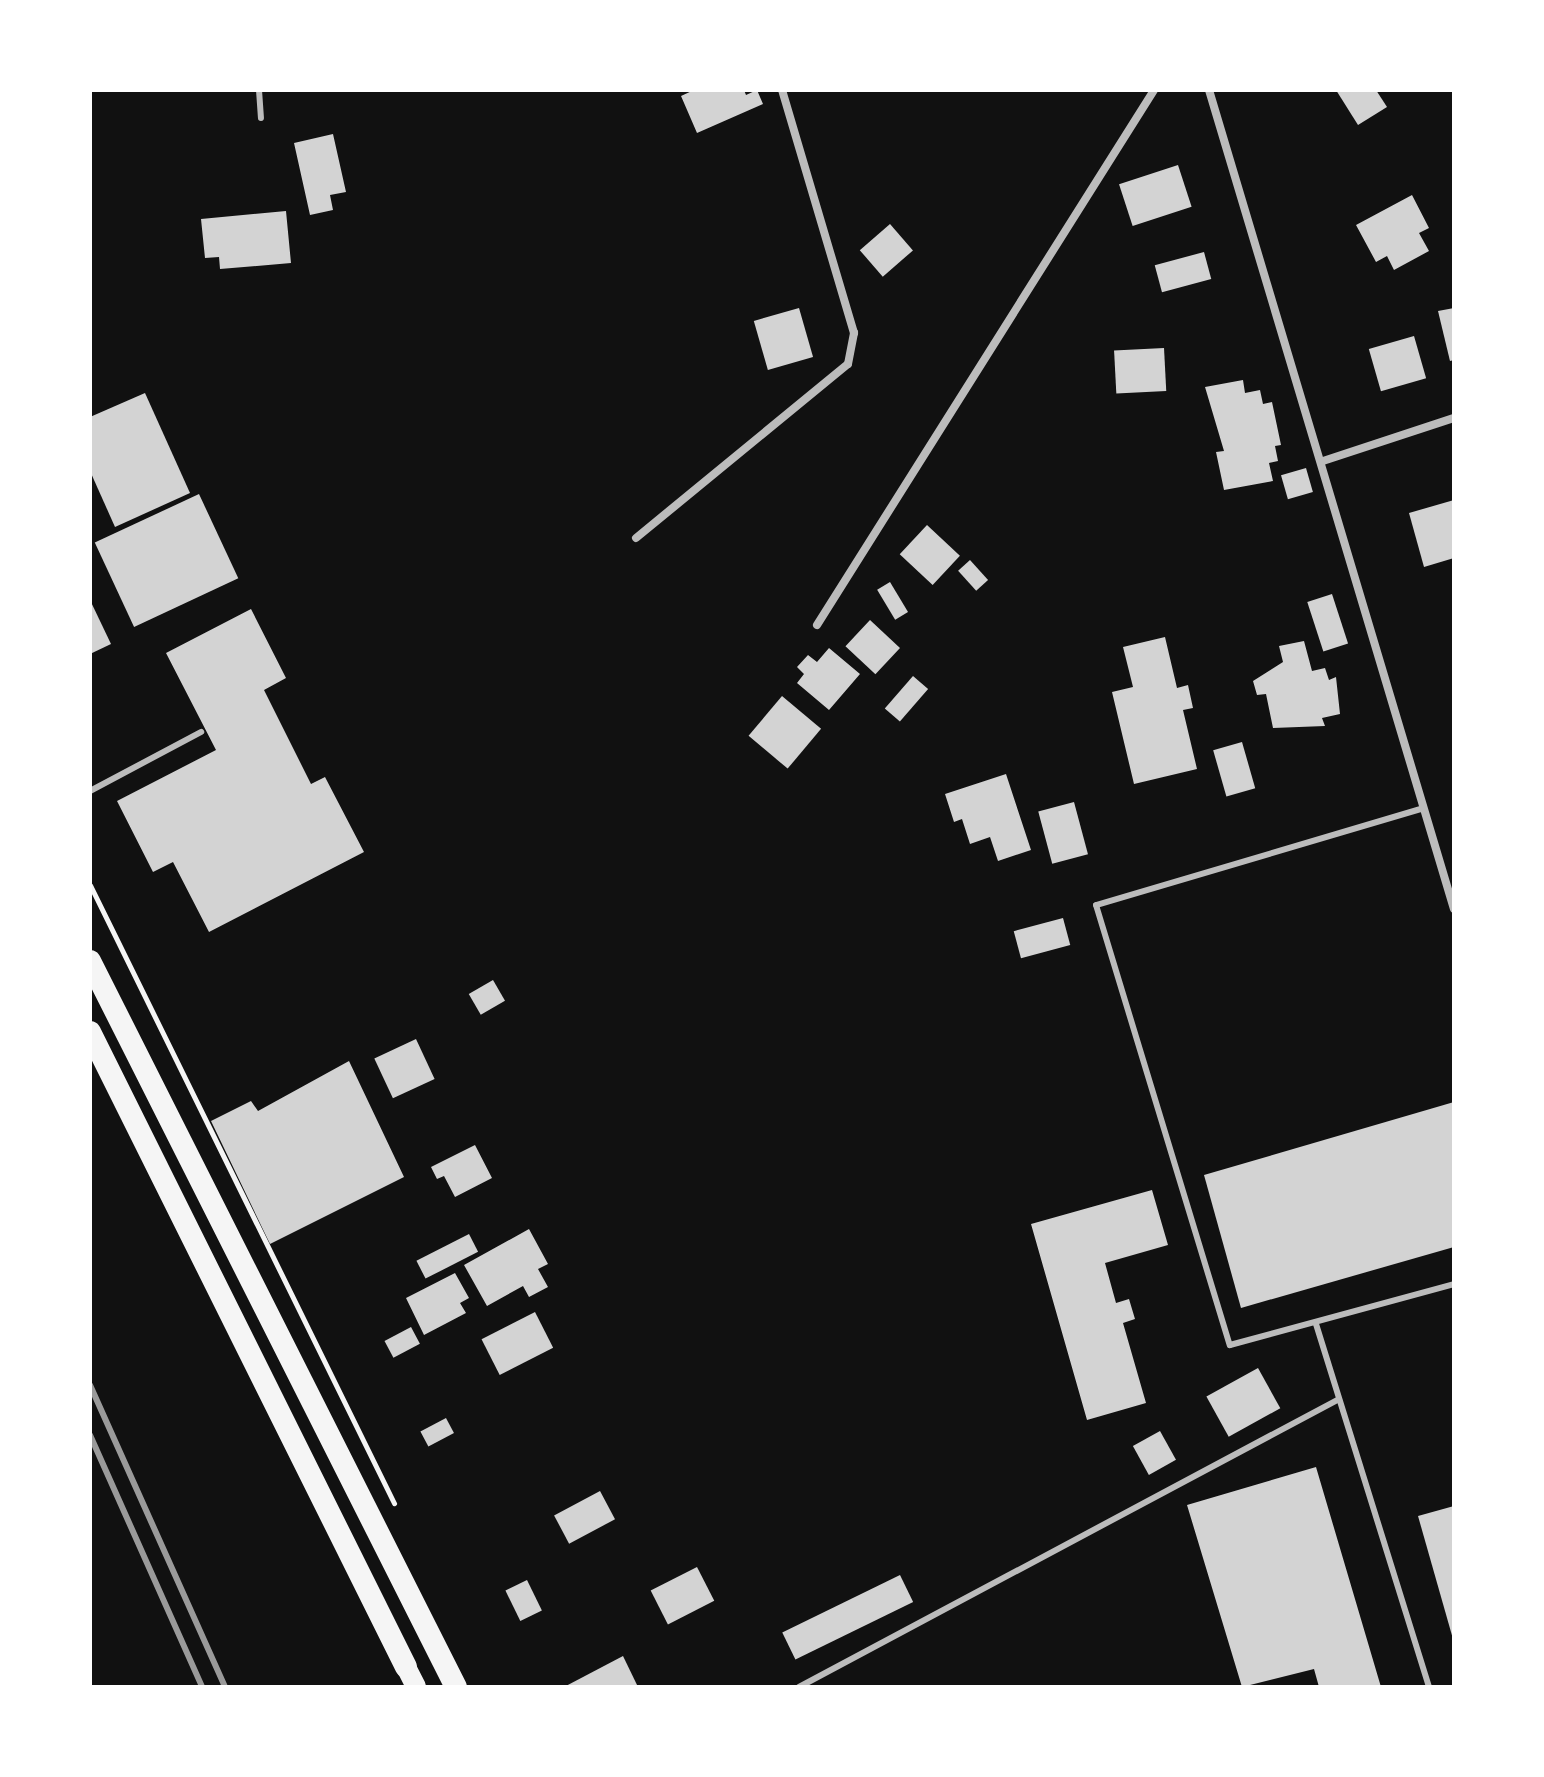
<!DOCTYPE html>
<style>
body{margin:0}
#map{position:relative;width:1544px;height:1777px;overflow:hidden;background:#111;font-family:"PT Sans",sans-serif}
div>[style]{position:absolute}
.building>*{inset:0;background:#d3d3d3;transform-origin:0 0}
.path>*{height:5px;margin:-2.5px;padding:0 2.5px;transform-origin:2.5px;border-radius:2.5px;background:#f5f5f5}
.service>*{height:6px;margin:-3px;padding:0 3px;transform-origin:3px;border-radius:3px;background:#bcbcbc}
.minor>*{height:8px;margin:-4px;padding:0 4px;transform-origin:4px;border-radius:4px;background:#bcbcbc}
.primary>*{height:20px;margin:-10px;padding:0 10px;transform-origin:10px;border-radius:10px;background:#f5f5f5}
.trunk>*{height:22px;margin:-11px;padding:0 11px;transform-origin:11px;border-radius:11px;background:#f5f5f5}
.rail>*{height:6px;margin:-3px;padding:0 3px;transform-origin:3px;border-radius:3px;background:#9a9a9a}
span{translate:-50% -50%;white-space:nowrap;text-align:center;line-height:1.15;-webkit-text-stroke:6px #fff;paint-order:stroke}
.frame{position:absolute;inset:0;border:92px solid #fff;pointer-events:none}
</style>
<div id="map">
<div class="building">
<i style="clip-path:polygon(694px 90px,744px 90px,746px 95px,757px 90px,763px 104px,697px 133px,681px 96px)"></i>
<i style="clip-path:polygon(1336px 90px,1376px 90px,1387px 107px,1358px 125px)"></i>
<i style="clip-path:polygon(333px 134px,346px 192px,330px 195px,333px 210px,310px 215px,294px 143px)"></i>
<i style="left:1178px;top:165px;width:44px;height:62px;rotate:72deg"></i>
<i style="clip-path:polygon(1412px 195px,1429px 228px,1419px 233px,1429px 251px,1394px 270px,1387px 256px,1376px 262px,1356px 225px)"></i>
<i style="clip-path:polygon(286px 211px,291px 263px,220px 269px,219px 257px,205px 258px,201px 219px)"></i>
<i style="left:890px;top:224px;width:35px;height:40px;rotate:49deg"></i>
<i style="left:1204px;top:252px;width:28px;height:51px;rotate:75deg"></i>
<i style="left:799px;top:308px;width:51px;height:47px;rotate:74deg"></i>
<i style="clip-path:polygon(1454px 308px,1454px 360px,1450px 361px,1438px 311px)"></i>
<i style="left:1414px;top:336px;width:44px;height:47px;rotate:74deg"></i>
<i style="left:1164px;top:348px;width:43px;height:50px;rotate:87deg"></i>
<i style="clip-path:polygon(1243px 380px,1245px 393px,1260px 390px,1263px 404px,1272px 402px,1281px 445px,1275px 446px,1278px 461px,1269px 463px,1273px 481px,1224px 490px,1216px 452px,1224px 451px,1205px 387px)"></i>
<i style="clip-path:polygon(145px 393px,190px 493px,115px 527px,90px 471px,90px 417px)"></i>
<i style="left:1306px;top:468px;width:25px;height:26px;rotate:74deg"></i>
<i style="left:199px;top:494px;width:93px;height:115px;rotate:65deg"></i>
<i style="clip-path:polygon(1454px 500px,1454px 558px,1424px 567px,1409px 513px)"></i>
<i style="left:927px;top:525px;width:45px;height:40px;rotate:43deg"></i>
<i style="left:970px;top:560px;width:27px;height:16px;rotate:48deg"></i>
<i style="left:890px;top:582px;width:35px;height:15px;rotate:59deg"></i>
<i style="left:1332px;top:594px;width:52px;height:26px;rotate:72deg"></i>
<i style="clip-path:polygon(90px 600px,111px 644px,90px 654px)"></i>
<i style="clip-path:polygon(251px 609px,286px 678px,264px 690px,311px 784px,325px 777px,364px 852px,209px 932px,173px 862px,153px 872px,117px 801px,216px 750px,166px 653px)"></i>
<i style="left:870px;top:620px;width:41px;height:36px;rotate:43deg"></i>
<i style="clip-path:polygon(1165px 637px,1177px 688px,1188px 685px,1193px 708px,1183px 710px,1197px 769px,1134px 784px,1112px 692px,1133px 687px,1123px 647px)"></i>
<i style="clip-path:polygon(1304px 641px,1312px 671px,1325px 668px,1329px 680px,1336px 677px,1340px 714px,1322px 718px,1325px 726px,1273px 728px,1266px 694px,1257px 695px,1253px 681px,1283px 662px,1279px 646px)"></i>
<i style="clip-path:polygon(829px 648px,860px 674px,829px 710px,797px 683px,804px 674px,797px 667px,808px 655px,817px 662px)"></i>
<i style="left:913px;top:676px;width:20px;height:43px;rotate:41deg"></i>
<i style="left:782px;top:696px;width:51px;height:52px;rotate:40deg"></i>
<i style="left:1242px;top:742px;width:48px;height:30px;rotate:74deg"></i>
<i style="clip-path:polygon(1006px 774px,1031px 850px,998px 861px,990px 837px,970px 844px,962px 819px,954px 822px,945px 794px)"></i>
<i style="left:1074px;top:802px;width:54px;height:37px;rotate:75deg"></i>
<i style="left:1063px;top:918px;width:28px;height:51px;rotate:75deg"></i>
<i style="left:493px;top:980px;width:24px;height:28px;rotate:60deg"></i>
<i style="left:416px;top:1039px;width:44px;height:46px;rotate:65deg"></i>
<i style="clip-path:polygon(349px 1061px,404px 1177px,270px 1244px,211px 1121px,251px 1101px,258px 1111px)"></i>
<i style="clip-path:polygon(1454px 1102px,1454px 1247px,1241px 1308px,1204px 1175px)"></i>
<i style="clip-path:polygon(475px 1145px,492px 1178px,455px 1197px,444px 1176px,437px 1179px,431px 1167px)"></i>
<i style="clip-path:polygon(1152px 1190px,1168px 1245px,1105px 1263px,1116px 1303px,1129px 1299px,1135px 1319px,1123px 1323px,1146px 1403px,1087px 1420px,1031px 1224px)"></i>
<i style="clip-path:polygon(529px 1229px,548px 1264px,538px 1269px,548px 1287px,529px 1297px,523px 1286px,487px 1306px,464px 1265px)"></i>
<i style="left:469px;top:1234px;width:20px;height:59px;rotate:63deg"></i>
<i style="clip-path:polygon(455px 1273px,469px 1298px,460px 1303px,466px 1313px,424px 1335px,406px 1298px)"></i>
<i style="left:535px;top:1312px;width:40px;height:60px;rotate:63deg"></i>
<i style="left:411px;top:1327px;width:19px;height:30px;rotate:62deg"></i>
<i style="left:1258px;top:1368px;width:46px;height:59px;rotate:61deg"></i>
<i style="left:446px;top:1418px;width:17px;height:29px;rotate:62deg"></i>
<i style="left:1160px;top:1431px;width:33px;height:31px;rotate:61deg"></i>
<i style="clip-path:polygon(1316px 1467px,1381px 1687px,1319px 1687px,1314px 1669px,1242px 1687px,1187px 1505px)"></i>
<i style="left:600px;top:1491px;width:32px;height:52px;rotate:62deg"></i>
<i style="clip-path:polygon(1454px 1506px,1454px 1639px,1453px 1639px,1418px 1516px)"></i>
<i style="left:697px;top:1567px;width:38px;height:52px;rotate:63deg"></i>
<i style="left:900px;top:1575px;width:30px;height:131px;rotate:64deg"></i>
<i style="left:527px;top:1580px;width:34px;height:24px;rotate:64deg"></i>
<i style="clip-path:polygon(623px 1656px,638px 1687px,564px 1687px)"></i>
</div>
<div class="path">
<i style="left:90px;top:885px;width:689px;rotate:63.81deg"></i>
</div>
<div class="service">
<i style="left:259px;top:90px;width:28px;rotate:86deg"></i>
<i style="left:90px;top:791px;width:126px;rotate:-28deg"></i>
<i style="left:1424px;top:808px;width:342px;rotate:163.5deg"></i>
<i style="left:1096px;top:905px;width:460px;rotate:73.1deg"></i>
<i style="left:1230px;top:1345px;width:232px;rotate:-15.2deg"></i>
<i style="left:1316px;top:1324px;width:380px;rotate:72.7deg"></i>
<i style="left:799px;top:1687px;width:612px;rotate:-28.07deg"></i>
</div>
<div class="minor">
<i style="left:1209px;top:90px;width:855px;rotate:73.35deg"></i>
<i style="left:1323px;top:461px;width:138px;rotate:-18.2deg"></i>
<i style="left:636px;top:538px;width:274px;rotate:-39.4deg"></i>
<i style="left:848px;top:364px;width:32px;rotate:-79deg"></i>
<i style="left:854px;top:333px;width:253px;rotate:-106.5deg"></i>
<i style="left:817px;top:625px;width:632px;rotate:-57.79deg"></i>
</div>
<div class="primary">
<i style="left:406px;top:1667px;width:22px;rotate:63deg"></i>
</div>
<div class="trunk">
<i style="left:90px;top:961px;width:813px;rotate:63.25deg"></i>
<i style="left:90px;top:1032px;width:709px;rotate:63.54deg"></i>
</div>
<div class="rail">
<i style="left:90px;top:1385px;width:331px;rotate:65.9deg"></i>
<i style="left:90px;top:1435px;width:276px;rotate:66deg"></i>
</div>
<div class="frame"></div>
</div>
